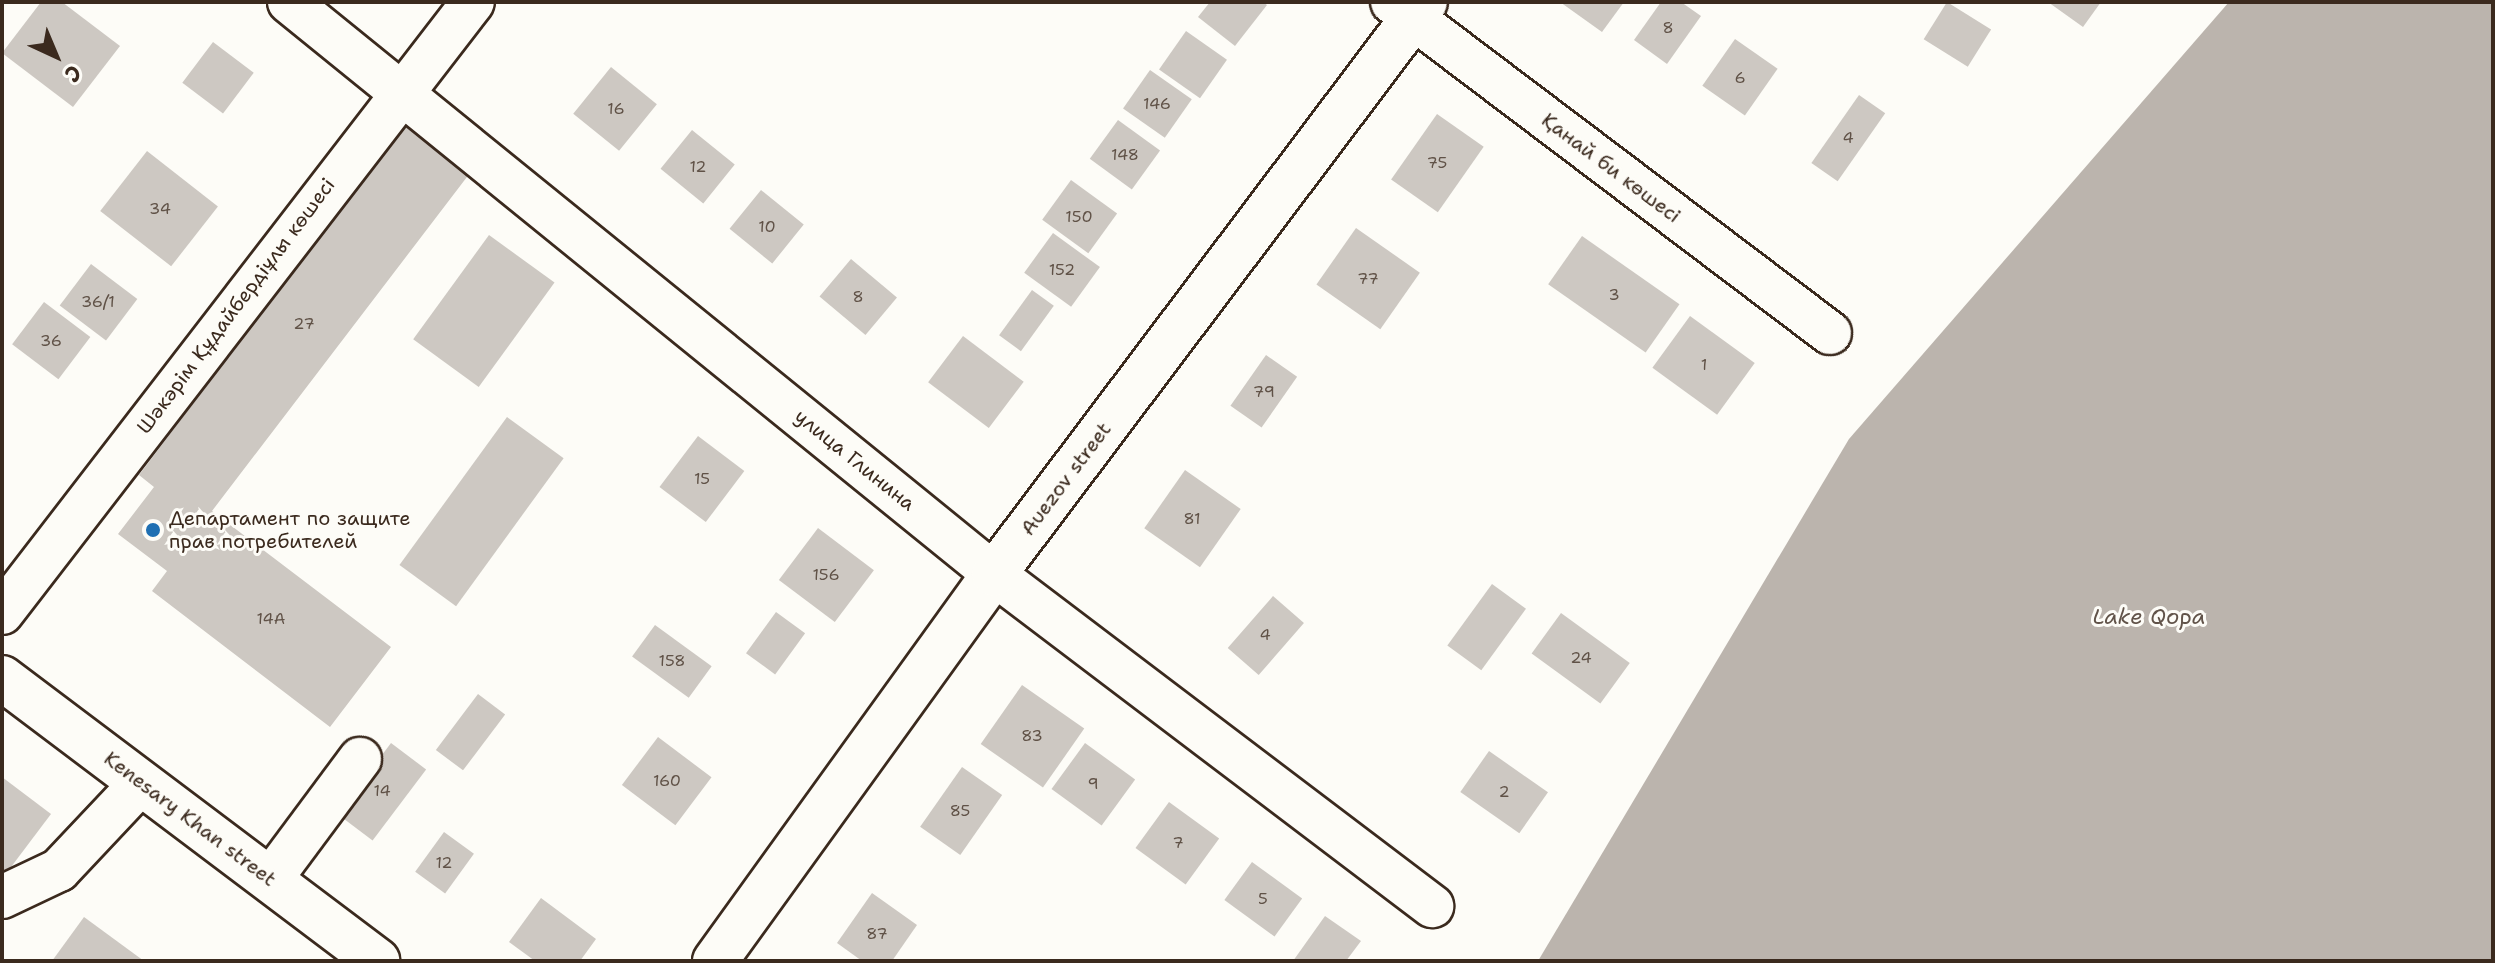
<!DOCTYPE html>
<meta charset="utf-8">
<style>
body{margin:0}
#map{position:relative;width:2495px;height:963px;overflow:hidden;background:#fdfcf7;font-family:"Shantell Sans",sans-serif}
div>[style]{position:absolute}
.water>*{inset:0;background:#bbb4ad}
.building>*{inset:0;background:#cdc8c2;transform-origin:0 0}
.roads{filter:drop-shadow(2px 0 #3b2a1e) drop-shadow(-2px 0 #3b2a1e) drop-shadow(0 2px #3b2a1e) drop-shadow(0 -2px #3b2a1e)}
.minor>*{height:42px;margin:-21px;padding:0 21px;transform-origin:21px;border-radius:21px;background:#fdfcf7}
.major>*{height:44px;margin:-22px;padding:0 22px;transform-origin:22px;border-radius:22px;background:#fdfcf7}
.dots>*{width:22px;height:22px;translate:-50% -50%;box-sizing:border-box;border:4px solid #fdfcf7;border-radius:50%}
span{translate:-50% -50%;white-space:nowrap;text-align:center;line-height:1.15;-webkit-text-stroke:6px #fdfcf7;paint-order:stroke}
.number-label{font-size:16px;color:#605247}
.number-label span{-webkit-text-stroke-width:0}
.street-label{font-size:20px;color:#3b2a1e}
.poi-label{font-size:20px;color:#3b2a1e}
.left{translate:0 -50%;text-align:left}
.water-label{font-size:22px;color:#615349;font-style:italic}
.frame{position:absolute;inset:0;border:4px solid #3b2a1e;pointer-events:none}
.north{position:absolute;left:16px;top:16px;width:80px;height:80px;-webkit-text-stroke:6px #fdfcf7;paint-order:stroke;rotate:136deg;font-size:22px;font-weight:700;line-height:32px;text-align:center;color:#3b2a1e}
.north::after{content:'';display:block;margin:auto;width:28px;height:36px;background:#3b2a1e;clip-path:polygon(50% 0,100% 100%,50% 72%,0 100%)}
</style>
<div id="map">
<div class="water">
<i style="clip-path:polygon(2229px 2px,2493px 2px,2493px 961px,1538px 961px,1849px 439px)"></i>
</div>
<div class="building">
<i style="clip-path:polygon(41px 2px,62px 2px,120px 46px,73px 107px,2px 53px)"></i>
<i style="clip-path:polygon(1210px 2px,1263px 2px,1267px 5px,1235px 46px,1198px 17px)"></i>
<i style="clip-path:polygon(1560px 2px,1624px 2px,1602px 32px)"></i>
<i style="clip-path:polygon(1661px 2px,1681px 2px,1701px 16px,1667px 64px,1634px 40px)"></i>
<i style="left:1947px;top:2px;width:52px;height:44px;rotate:32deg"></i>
<i style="clip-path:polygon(2048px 2px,2101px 2px,2083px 27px)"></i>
<i style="left:1186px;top:31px;width:50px;height:47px;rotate:35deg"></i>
<i style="left:1735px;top:39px;width:52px;height:57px;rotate:35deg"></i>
<i style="left:213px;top:42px;width:51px;height:51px;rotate:37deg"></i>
<i style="left:611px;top:67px;width:59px;height:60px;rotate:39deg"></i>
<i style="left:1150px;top:70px;width:51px;height:47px;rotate:35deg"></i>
<i style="left:1859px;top:95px;width:32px;height:83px;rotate:35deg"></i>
<i style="left:1437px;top:114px;width:57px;height:80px;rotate:35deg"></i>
<i style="left:1118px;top:120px;width:52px;height:48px;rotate:36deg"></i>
<i style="clip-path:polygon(405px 124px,470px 173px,212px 511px,391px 647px,330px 727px,152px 591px,167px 571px,118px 534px,154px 487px,139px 475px)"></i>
<i style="left:692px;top:130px;width:55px;height:50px;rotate:39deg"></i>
<i style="left:147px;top:151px;width:90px;height:76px;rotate:38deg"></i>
<i style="left:1071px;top:180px;width:57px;height:49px;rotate:36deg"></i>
<i style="left:761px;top:190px;width:55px;height:50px;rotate:39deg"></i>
<i style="left:1356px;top:228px;width:78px;height:69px;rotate:35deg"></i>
<i style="left:1053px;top:233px;width:58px;height:49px;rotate:36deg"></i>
<i style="left:489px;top:235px;width:81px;height:129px;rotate:36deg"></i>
<i style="left:1582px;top:236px;width:119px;height:59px;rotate:35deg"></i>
<i style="left:851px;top:259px;width:60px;height:49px;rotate:40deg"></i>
<i style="left:91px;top:264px;width:58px;height:52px;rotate:37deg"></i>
<i style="left:1032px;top:290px;width:27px;height:56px;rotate:36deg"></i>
<i style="left:44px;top:302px;width:58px;height:53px;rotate:37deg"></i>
<i style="left:1690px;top:316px;width:80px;height:64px;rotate:36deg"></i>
<i style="left:963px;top:336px;width:76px;height:58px;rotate:37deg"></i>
<i style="left:1266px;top:355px;width:38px;height:62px;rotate:35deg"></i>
<i style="left:507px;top:417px;width:70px;height:183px;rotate:36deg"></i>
<i style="left:698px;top:436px;width:58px;height:64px;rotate:37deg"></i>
<i style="left:1185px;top:470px;width:68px;height:71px;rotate:35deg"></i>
<i style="left:818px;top:528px;width:70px;height:65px;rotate:37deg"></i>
<i style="left:1492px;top:584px;width:42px;height:76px;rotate:36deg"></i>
<i style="left:1273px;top:596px;width:41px;height:69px;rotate:41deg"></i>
<i style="left:776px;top:612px;width:36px;height:51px;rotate:36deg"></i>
<i style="left:1561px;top:613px;width:85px;height:50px;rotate:36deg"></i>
<i style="left:655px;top:625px;width:70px;height:39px;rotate:36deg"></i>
<i style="left:1022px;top:685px;width:76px;height:72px;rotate:35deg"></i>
<i style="left:478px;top:694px;width:34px;height:70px;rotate:37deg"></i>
<i style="left:658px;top:737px;width:67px;height:60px;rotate:37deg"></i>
<i style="left:391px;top:743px;width:44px;height:89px;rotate:37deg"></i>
<i style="left:1085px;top:743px;width:62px;height:57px;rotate:36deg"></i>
<i style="left:1489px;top:751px;width:72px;height:50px;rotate:35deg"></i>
<i style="left:962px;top:767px;width:49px;height:73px;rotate:35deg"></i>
<i style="clip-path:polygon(2px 777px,51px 814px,5px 875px,2px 873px)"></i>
<i style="left:1169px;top:802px;width:62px;height:57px;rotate:36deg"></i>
<i style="left:444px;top:832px;width:37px;height:49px;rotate:36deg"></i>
<i style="left:1252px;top:862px;width:62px;height:47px;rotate:36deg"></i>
<i style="clip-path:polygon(872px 893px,917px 925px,892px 961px,862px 961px,837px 943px)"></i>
<i style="clip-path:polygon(541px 898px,596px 939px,580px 961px,535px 961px,509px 942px)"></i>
<i style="clip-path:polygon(1325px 916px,1361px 941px,1346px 961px,1293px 961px)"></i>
<i style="clip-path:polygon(84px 917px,144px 961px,52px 961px)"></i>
</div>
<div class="roads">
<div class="minor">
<i style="left:289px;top:2px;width:908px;rotate:39.05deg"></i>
<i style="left:994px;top:574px;width:550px;rotate:37.16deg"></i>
<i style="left:1392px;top:2px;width:549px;rotate:37.08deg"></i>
<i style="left:2px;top:613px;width:771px;rotate:-52.37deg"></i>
<i style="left:270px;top:880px;width:151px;rotate:-53.4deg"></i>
<i style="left:2px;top:897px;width:63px;rotate:-25.3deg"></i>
<i style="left:59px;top:870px;width:120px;rotate:-46.7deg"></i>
</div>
<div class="major">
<i style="left:2px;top:678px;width:470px;rotate:37deg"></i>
<i style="left:715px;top:961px;width:477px;rotate:-54.2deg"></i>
<i style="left:994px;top:574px;width:716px;rotate:-53deg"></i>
</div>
</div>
<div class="dots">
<i style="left:153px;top:530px;background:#1f6fb2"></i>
</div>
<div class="number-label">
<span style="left:1668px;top:28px">8</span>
<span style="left:1740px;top:78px">6</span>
<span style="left:1157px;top:104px">146</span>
<span style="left:616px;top:109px">16</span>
<span style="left:1848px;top:138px">4</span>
<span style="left:1125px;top:155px">148</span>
<span style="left:1437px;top:163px">75</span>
<span style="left:698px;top:167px">12</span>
<span style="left:160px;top:209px">34</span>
<span style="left:1079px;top:217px">150</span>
<span style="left:767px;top:227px">10</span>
<span style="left:1062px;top:270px">152</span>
<span style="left:1368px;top:279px">77</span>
<span style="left:1614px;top:295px">3</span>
<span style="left:858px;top:297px">8</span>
<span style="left:98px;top:302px">36/1</span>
<span style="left:304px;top:324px">27</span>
<span style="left:51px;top:341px">36</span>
<span style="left:1704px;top:365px">1</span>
<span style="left:1264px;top:392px">79</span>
<span style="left:702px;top:479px">15</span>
<span style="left:1192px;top:519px">81</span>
<span style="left:826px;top:575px">156</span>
<span style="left:271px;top:619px">14А</span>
<span style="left:1265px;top:635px">4</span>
<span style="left:1581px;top:658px">24</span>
<span style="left:672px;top:661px">158</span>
<span style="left:1032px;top:736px">83</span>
<span style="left:667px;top:781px">160</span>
<span style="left:1093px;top:784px">9</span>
<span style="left:382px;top:791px">14</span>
<span style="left:1504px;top:792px">2</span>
<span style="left:960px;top:811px">85</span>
<span style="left:1178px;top:843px">7</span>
<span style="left:444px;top:863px">12</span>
<span style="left:1263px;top:899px">5</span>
<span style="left:877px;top:934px">87</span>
</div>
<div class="street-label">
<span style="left:1611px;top:168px;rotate:37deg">Қанай би көшесі</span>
<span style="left:236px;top:306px;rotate:-53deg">Шәкәрім Құдайбердіұлы көшесі</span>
<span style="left:855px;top:460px;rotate:39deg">улица Глинина</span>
<span style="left:1066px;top:479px;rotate:-53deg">Auezov street</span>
<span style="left:190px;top:819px;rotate:37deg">Kenesary Khan street</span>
</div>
<div class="poi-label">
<span class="left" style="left:169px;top:530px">Департамент по защите<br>прав потребителей</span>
</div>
<div class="water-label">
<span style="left:2149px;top:617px">Lake Qopa</span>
</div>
<div class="frame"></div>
<div class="north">С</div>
</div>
